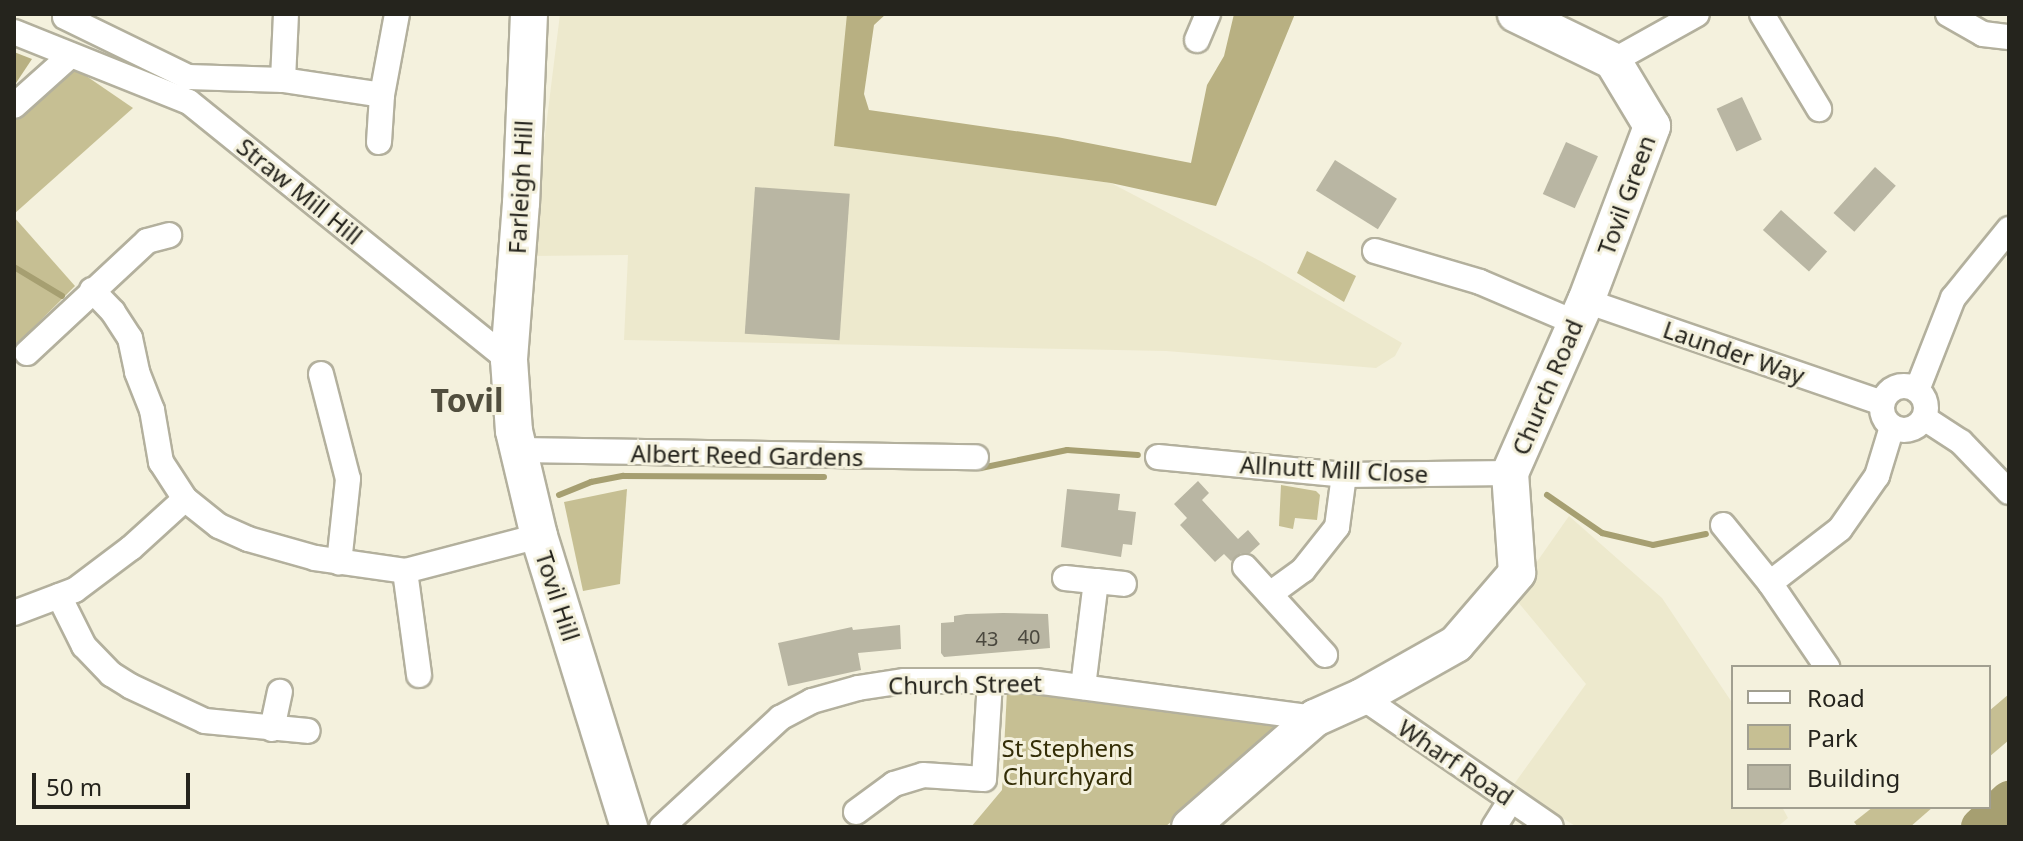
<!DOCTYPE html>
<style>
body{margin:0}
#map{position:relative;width:2023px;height:841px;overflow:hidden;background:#f4f1dd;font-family:"Noto Sans",sans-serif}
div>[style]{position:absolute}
.built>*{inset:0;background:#ede9cd}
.green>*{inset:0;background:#c6bf93}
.forest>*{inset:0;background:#b8b082}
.stream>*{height:6px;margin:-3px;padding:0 3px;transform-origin:3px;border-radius:3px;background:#a69f71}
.river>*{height:38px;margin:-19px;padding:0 19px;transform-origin:19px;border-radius:19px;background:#a69f71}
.building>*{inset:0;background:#b9b6a3;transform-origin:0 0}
.roads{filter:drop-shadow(2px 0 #b3b09d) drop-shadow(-2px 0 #b3b09d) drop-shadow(0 2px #b3b09d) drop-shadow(0 -2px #b3b09d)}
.street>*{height:24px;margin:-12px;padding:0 12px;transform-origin:12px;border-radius:12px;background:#fff}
.street>.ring{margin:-12px;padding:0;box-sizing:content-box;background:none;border:24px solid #fff;border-radius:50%}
.secondary>*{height:36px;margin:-18px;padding:0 18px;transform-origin:18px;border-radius:18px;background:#fff}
span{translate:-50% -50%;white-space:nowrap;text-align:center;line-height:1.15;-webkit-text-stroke:6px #f4f1dd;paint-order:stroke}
.number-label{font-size:20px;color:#4a483e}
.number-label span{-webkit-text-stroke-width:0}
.street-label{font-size:24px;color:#25241d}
.park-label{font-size:24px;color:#342e07}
.district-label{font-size:32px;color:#514e3e;font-weight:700}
.frame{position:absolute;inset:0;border:16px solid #25241d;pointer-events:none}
.legend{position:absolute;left:1731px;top:665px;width:260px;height:144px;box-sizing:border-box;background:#f4f1dd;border:2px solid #a19f90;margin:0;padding:10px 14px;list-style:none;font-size:24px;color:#25241d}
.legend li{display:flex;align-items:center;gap:16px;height:40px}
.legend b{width:40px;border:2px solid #a19f90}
.scale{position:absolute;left:32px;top:773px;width:158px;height:36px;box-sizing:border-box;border:4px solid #25241d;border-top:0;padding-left:10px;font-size:24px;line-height:28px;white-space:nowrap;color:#25241d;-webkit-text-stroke:6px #f4f1dd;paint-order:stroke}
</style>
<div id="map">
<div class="built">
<i style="clip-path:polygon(560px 14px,856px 14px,834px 146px,1111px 183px,1262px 262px,1402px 343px,1395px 356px,1376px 368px,1166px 351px,624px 340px,628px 255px,530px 256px)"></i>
<i style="clip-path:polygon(1569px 516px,1662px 598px,1731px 701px,1733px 807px,1782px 807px,1788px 818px,1777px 827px,1577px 827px,1512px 787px,1586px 684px,1513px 596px)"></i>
</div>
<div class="green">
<i style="clip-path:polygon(76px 69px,133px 108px,14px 214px,14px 117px)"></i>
<i style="clip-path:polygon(14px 217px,75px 286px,14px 347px)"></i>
<i style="clip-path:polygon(1307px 251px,1356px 276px,1344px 302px,1297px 273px)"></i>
<i style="clip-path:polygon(1281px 485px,1316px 491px,1320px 495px,1317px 520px,1295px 518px,1293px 529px,1279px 526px)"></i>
<i style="clip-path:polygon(627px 489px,620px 584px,583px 591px,564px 502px)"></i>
<i style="clip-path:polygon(1007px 690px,1276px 724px,1270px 736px,1165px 827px,971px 827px,1002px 790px)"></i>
<i style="clip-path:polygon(2009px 694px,2009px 740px,1989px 757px,1989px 711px)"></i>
<i style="clip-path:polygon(1873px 807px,1933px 807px,1910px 827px,1858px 827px,1854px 822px)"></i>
</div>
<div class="forest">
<i style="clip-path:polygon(847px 14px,886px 14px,874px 25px,864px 94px,869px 110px,1057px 137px,1191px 163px,1207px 85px,1224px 56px,1234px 14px,1295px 14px,1216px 206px,1111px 183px,834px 146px)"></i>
<i style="clip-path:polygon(14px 52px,32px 59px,14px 86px)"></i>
</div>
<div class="stream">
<i style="left:14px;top:267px;width:56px;rotate:31.1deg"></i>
<i style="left:981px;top:468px;width:88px;rotate:-11.8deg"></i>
<i style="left:1067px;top:450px;width:71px;rotate:4deg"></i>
<i style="left:559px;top:495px;width:35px;rotate:-22deg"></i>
<i style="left:591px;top:482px;width:33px;rotate:-11deg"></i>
<i style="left:623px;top:476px;width:201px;rotate:0.3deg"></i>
<i style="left:1547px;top:495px;width:67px;rotate:34.6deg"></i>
<i style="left:1602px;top:533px;width:52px;rotate:13.2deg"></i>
<i style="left:1653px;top:545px;width:54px;rotate:-11.7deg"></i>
<i style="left:1989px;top:802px;width:11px;rotate:45deg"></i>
</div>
<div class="river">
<i style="left:1980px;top:827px;width:40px;rotate:-43deg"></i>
</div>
<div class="building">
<i style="left:1742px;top:97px;width:47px;height:28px;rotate:65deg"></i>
<i style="left:1566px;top:142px;width:35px;height:57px;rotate:24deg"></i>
<i style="left:1335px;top:160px;width:73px;height:36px;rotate:32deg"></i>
<i style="left:1875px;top:167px;width:28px;height:62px;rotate:42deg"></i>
<i style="left:755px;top:187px;width:95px;height:147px;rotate:4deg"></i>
<i style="left:1781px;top:210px;width:62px;height:27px;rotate:42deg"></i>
<i style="clip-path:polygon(1198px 481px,1209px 493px,1202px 500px,1238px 539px,1248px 530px,1260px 544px,1250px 553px,1241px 553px,1231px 561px,1224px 554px,1215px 562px,1180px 525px,1187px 518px,1174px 504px)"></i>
<i style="clip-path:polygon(1067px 489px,1120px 494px,1118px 510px,1136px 512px,1132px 545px,1123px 544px,1121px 557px,1061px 547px)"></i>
<i style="clip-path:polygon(1003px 613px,1048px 614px,1050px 648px,944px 657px,941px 653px,941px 623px,954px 622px,954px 616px,966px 614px)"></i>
<i style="clip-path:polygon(900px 625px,901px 649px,858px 653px,861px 670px,788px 686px,778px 643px,852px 627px,853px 630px)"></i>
</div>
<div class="roads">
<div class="street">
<i style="left:1762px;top:14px;width:111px;rotate:59deg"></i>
<i style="left:1948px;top:14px;width:40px;rotate:29.7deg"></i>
<i style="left:1983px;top:34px;width:26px;rotate:7deg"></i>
<i style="left:65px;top:17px;width:137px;rotate:26deg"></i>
<i style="left:188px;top:77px;width:95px;rotate:1.8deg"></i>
<i style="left:283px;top:80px;width:100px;rotate:8.6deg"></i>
<i style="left:14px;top:32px;width:188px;rotate:21.8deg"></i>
<i style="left:189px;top:102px;width:411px;rotate:38.9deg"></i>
<i style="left:1197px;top:40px;width:28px;rotate:-67deg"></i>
<i style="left:1613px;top:61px;width:96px;rotate:-29.2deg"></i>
<i style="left:283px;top:80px;width:66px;rotate:-87.4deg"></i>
<i style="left:14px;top:106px;width:76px;rotate:-41.8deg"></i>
<i style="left:379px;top:142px;width:47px;rotate:-86.3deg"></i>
<i style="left:382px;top:95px;width:82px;rotate:-79.5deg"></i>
<i style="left:1375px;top:251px;width:109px;rotate:16.4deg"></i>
<i style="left:1480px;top:282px;width:102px;rotate:23.1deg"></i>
<i style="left:92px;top:290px;width:30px;rotate:46deg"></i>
<i style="left:113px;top:312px;width:31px;rotate:57deg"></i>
<i style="left:130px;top:338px;width:35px;rotate:78deg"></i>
<i style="left:137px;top:372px;width:41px;rotate:68.5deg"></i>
<i style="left:152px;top:410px;width:53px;rotate:80.2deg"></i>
<i style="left:161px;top:462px;width:44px;rotate:57deg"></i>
<i style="left:185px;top:499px;width:43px;rotate:38.5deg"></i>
<i style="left:219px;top:526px;width:32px;rotate:24deg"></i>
<i style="left:248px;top:539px;width:70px;rotate:15.8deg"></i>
<i style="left:315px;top:558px;width:91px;rotate:8.2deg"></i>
<i style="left:405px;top:571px;width:138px;rotate:-14.6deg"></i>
<i style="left:1586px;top:301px;width:313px;rotate:19deg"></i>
<i style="left:27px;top:353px;width:164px;rotate:-43deg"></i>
<i style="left:147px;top:241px;width:23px;rotate:-15deg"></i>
<i style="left:321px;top:374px;width:108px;rotate:75.6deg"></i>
<i style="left:348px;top:479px;width:84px;rotate:96.1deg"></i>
<i class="ring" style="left:1882px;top:386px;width:20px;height:20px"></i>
<i style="left:1917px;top:390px;width:99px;rotate:-68.6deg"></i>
<i style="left:1953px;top:298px;width:89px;rotate:-50.9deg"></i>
<i style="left:1924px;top:418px;width:44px;rotate:33deg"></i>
<i style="left:1961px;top:442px;width:69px;rotate:46.2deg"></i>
<i style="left:517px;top:450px;width:459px;rotate:0.9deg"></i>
<i style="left:1158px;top:457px;width:187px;rotate:5.5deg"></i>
<i style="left:1344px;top:475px;width:166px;rotate:-0.7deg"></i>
<i style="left:1723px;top:525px;width:75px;rotate:51deg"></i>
<i style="left:1770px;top:583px;width:102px;rotate:55.8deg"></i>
<i style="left:1245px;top:567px;width:119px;rotate:47.7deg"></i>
<i style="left:405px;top:571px;width:105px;rotate:82.3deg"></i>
<i style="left:1065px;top:578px;width:31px;rotate:6deg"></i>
<i style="left:1096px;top:581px;width:107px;rotate:97deg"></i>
<i style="left:1096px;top:581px;width:28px;rotate:6deg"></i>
<i style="left:1770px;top:583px;width:88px;rotate:-37.6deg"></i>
<i style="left:1840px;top:529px;width:65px;rotate:-55.1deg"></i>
<i style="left:1877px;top:476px;width:51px;rotate:-73deg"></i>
<i style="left:1270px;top:594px;width:41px;rotate:-36deg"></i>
<i style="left:1303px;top:570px;width:55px;rotate:-51.7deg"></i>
<i style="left:1337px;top:527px;width:52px;rotate:-82.3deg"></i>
<i style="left:59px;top:596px;width:56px;rotate:63.4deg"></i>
<i style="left:84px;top:646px;width:39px;rotate:46deg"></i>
<i style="left:111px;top:674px;width:22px;rotate:32deg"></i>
<i style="left:130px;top:686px;width:83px;rotate:25deg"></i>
<i style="left:205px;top:721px;width:103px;rotate:5.5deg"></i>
<i style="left:14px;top:613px;width:65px;rotate:-20.7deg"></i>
<i style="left:75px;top:590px;width:70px;rotate:-36.9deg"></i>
<i style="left:131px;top:548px;width:73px;rotate:-42.2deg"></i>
<i style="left:1362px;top:697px;width:229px;rotate:34.5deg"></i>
<i style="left:272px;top:729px;width:38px;rotate:-78deg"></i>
<i style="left:856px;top:812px;width:47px;rotate:-36.4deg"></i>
<i style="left:894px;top:784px;width:30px;rotate:-17deg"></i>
<i style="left:923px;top:775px;width:61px;rotate:3.8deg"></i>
<i style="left:984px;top:779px;width:97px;rotate:-86.5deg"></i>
<i style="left:662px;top:827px;width:161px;rotate:-42.7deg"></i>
<i style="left:780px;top:718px;width:36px;rotate:-28deg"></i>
<i style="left:812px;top:701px;width:48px;rotate:-15.8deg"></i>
<i style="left:858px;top:688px;width:47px;rotate:-8.7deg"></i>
<i style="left:904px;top:681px;width:131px"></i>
<i style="left:1035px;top:681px;width:282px;rotate:7.5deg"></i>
<i style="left:1494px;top:827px;width:32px;rotate:-58deg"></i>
</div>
<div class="secondary">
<i style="left:529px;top:14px;width:189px;rotate:92.4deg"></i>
<i style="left:521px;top:203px;width:157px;rotate:94.4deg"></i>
<i style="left:509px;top:360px;width:71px;rotate:86deg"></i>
<i style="left:514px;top:431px;width:108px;rotate:76.6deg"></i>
<i style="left:539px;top:536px;width:305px;rotate:72.8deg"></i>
<i style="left:1190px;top:827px;width:166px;rotate:-41.1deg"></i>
<i style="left:1315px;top:718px;width:51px;rotate:-24.1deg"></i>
<i style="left:1362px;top:697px;width:108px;rotate:-29.4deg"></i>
<i style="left:1456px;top:644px;width:94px;rotate:-49.3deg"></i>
<i style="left:1517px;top:573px;width:100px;rotate:-94deg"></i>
<i style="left:1510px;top:473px;width:188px;rotate:-66.2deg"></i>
<i style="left:1586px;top:301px;width:187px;rotate:-69.3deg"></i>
<i style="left:1652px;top:126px;width:76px;rotate:-121deg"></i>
<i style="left:1613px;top:61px;width:108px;rotate:-154.1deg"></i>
</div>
</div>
<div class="number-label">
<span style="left:1029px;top:636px">40</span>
<span style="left:987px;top:638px">43</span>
</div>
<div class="street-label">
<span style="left:520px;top:187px;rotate:-87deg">Farleigh Hill</span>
<span style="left:300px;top:191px;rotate:39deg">Straw Mill Hill</span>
<span style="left:1626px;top:195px;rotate:-70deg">Tovil Green</span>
<span style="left:1734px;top:352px;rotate:19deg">Launder Way</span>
<span style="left:1547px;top:387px;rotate:-67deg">Church Road</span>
<span style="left:747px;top:455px;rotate:1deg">Albert Reed Gardens</span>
<span style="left:1334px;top:469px;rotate:3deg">Allnutt Mill Close</span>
<span style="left:558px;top:596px;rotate:72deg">Tovil Hill</span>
<span style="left:965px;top:684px;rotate:-1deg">Church Street</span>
<span style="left:1456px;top:762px;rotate:34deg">Wharf Road</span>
</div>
<div class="park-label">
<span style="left:1068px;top:762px">St Stephens<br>Churchyard</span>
</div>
<div class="district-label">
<span style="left:467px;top:400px">Tovil</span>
</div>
<div class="frame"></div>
<ul class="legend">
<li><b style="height:10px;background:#fff"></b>Road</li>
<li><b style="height:22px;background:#c6bf93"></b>Park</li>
<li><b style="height:22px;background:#b9b6a3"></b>Building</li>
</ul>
<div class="scale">50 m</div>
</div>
